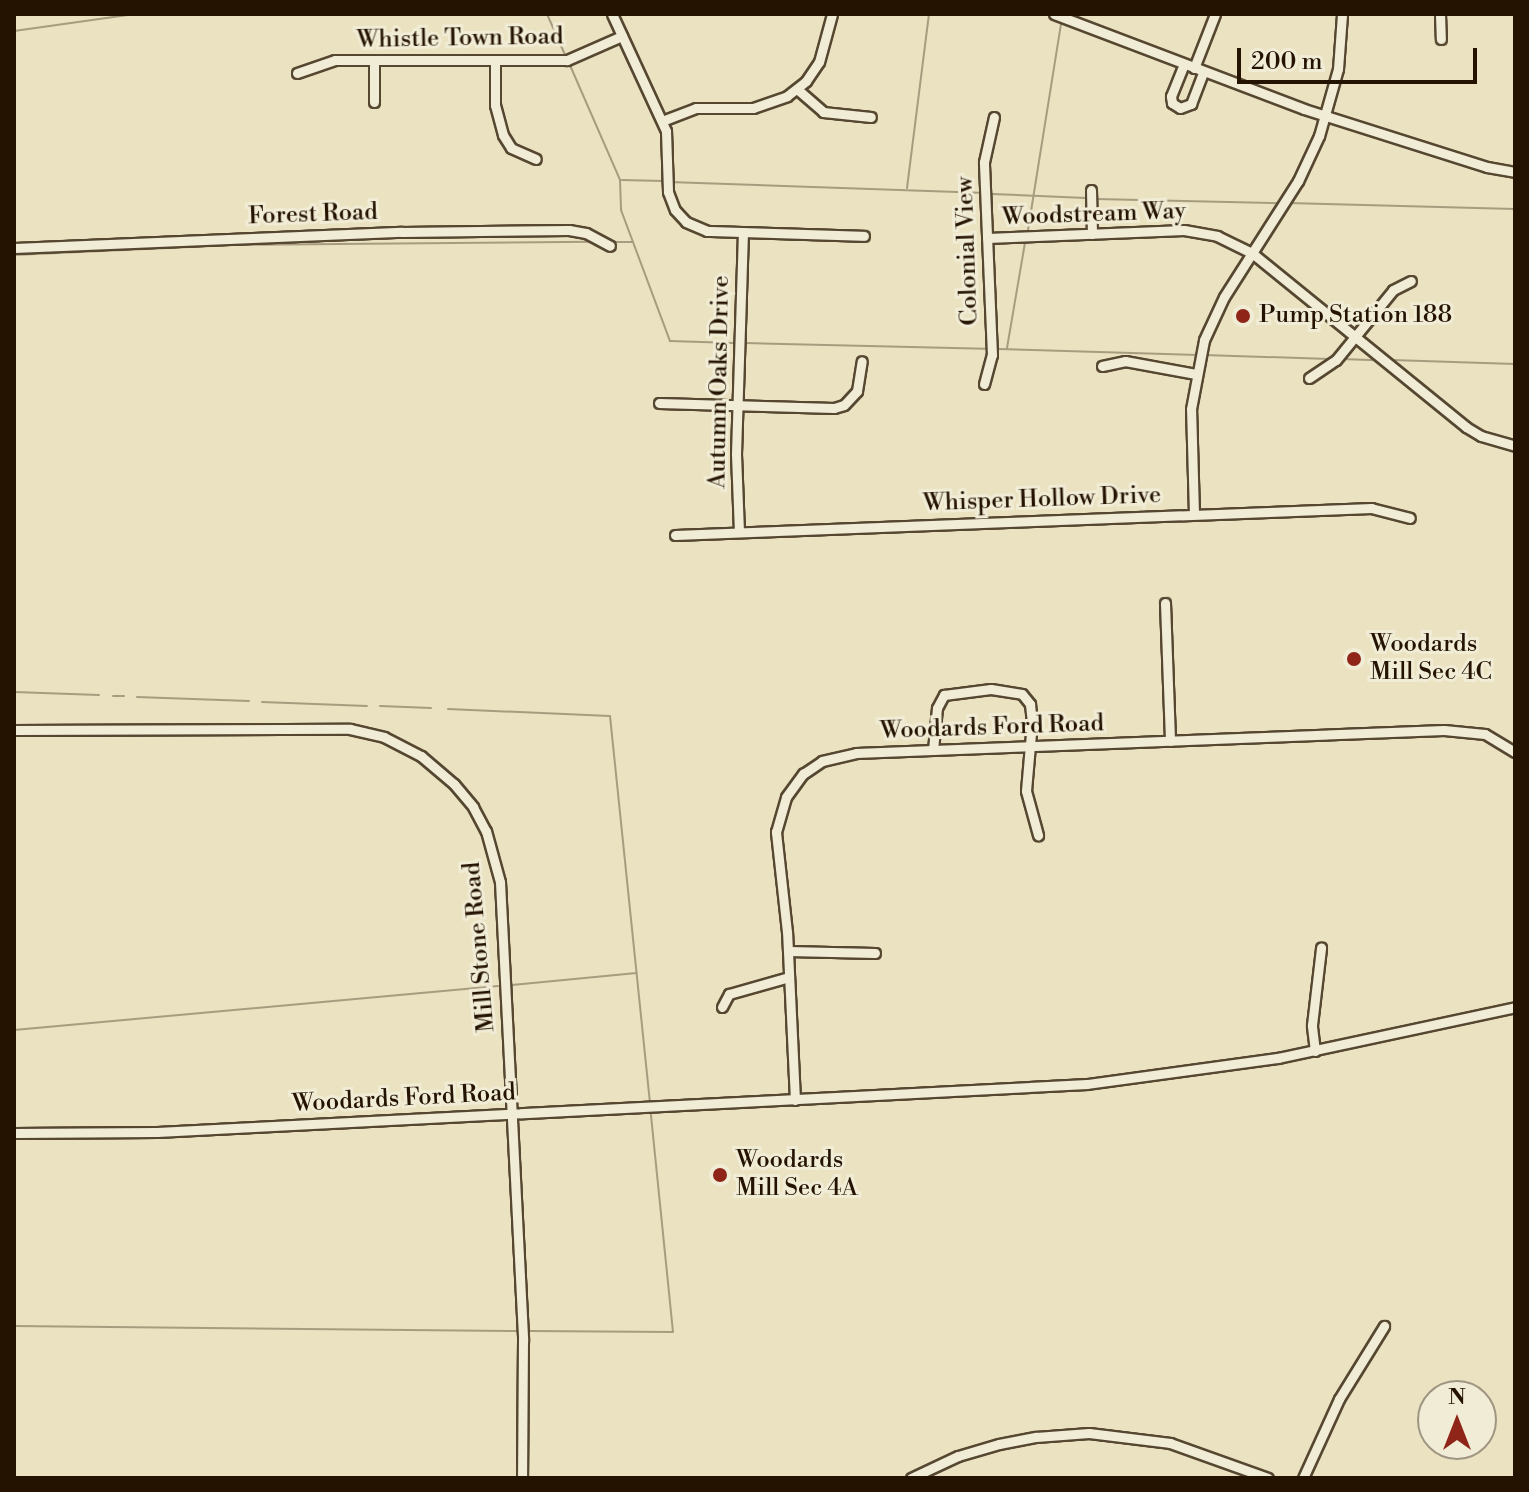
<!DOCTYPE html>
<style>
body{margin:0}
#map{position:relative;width:1529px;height:1492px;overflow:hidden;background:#eae2c0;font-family:"Libre Bodoni",serif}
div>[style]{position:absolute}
.stream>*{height:2px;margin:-1px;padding:0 1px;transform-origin:1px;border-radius:1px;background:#a79c7f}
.roads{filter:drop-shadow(2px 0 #564731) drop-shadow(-2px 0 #564731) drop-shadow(0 2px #564731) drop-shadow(0 -2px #564731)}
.street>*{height:9px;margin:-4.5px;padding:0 4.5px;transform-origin:4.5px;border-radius:4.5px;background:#f1ecd6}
.dots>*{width:22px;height:22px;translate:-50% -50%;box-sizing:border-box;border:4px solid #f1ecd6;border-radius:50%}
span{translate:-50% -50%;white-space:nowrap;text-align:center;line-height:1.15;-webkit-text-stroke:6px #f1ecd6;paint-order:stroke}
.street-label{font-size:24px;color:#241301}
.poi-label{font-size:24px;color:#241301}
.left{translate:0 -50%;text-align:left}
.frame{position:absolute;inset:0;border:16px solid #241301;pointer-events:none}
.north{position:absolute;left:1417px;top:1380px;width:80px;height:80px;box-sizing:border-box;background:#f1ecd6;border:2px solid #9f9581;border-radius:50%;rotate:0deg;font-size:22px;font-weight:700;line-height:32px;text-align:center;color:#241301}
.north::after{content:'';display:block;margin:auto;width:28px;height:36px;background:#8f2418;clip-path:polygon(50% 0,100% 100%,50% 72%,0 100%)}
.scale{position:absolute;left:1237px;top:48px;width:240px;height:36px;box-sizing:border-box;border:4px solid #241301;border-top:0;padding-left:10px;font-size:24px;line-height:28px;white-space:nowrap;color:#241301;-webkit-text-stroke:6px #f1ecd6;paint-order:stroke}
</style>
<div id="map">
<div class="stream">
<i style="left:547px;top:14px;width:47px;rotate:66.2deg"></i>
<i style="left:14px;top:31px;width:122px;rotate:-8deg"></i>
<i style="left:569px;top:63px;width:128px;rotate:66.4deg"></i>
<i style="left:620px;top:180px;width:30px;rotate:88deg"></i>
<i style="left:621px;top:210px;width:140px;rotate:69.5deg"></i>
<i style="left:670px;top:341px;width:63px;rotate:1.8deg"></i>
<i style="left:622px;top:180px;width:41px;rotate:1.4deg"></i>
<i style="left:669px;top:182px;width:310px;rotate:2deg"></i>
<i style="left:907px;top:188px;width:175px;rotate:-82.8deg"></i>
<i style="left:992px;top:194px;width:94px;rotate:2.4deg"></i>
<i style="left:1096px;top:199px;width:182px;rotate:1.3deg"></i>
<i style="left:1288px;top:203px;width:227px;rotate:1.5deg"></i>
<i style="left:1028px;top:230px;width:209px;rotate:-80.9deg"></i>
<i style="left:611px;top:242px;width:22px"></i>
<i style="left:14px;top:255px;width:220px;rotate:-2.6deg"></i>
<i style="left:234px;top:245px;width:359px;rotate:-0.5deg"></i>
<i style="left:746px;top:343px;width:239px;rotate:1.4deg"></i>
<i style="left:1007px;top:348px;width:107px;rotate:-80.3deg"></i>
<i style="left:998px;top:349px;width:200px;rotate:1.7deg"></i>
<i style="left:1204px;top:355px;width:126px;rotate:1.8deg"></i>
<i style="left:1340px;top:359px;width:38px;rotate:2deg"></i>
<i style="left:1392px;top:360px;width:123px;rotate:1.9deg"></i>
<i style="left:14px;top:692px;width:85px;rotate:2deg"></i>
<i style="left:113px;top:696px;width:11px"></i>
<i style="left:137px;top:697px;width:112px;rotate:2deg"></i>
<i style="left:262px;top:702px;width:105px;rotate:2.2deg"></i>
<i style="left:380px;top:706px;width:51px;rotate:2.2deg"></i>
<i style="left:448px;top:709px;width:162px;rotate:2.5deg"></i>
<i style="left:610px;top:716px;width:387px;rotate:84.1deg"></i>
<i style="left:512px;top:985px;width:125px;rotate:-5.5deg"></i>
<i style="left:14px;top:1030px;width:486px;rotate:-5.2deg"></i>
<i style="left:14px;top:1326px;width:502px;rotate:0.57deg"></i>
<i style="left:529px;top:1331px;width:144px;rotate:0.4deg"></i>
<i style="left:673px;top:1332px;width:219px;rotate:-95.8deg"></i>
</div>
<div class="roads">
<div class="street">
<i style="left:612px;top:14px;width:129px;rotate:65.2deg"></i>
<i style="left:666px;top:131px;width:61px;rotate:88.1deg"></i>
<i style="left:668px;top:192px;width:19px;rotate:69deg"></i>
<i style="left:675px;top:210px;width:16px;rotate:47deg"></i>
<i style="left:686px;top:222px;width:23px;rotate:23deg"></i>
<i style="left:707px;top:231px;width:157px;rotate:1.8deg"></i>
<i style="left:1054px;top:14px;width:267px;rotate:20.8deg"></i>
<i style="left:1304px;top:109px;width:192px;rotate:17.6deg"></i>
<i style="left:1487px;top:167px;width:28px;rotate:10deg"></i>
<i style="left:1440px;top:14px;width:25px;rotate:88deg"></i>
<i style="left:374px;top:60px;width:42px;rotate:90deg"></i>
<i style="left:495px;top:60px;width:45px;rotate:90deg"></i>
<i style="left:495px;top:105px;width:31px;rotate:75deg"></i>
<i style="left:503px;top:135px;width:15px;rotate:58deg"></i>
<i style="left:511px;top:148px;width:27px;rotate:24deg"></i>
<i style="left:1184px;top:64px;width:35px;rotate:112deg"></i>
<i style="left:1171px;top:96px;width:7px;rotate:82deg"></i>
<i style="left:1172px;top:103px;width:9px;rotate:32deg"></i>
<i style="left:1180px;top:108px;width:12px;rotate:-20deg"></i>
<i style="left:1191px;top:104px;width:34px;rotate:-69deg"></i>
<i style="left:1194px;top:68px;width:58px;rotate:-68.7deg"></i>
<i style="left:297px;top:73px;width:40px;rotate:-18.9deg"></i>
<i style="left:335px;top:60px;width:232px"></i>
<i style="left:567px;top:60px;width:60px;rotate:-23.6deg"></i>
<i style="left:797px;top:89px;width:35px;rotate:41deg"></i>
<i style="left:823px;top:112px;width:48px;rotate:5.9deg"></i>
<i style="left:662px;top:121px;width:36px;rotate:-21deg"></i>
<i style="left:696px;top:108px;width:57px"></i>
<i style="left:753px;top:108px;width:36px;rotate:-19deg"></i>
<i style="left:787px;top:96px;width:24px;rotate:-38deg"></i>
<i style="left:806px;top:81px;width:23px;rotate:-56deg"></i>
<i style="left:819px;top:62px;width:50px;rotate:-74.8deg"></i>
<i style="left:1091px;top:190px;width:44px;rotate:88.7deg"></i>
<i style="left:987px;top:238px;width:197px;rotate:-2.3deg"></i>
<i style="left:1184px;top:230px;width:34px;rotate:10deg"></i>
<i style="left:1217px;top:236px;width:39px;rotate:26deg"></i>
<i style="left:1252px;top:253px;width:276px;rotate:39.1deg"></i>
<i style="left:1466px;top:427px;width:17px;rotate:31deg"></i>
<i style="left:1481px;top:436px;width:35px;rotate:16deg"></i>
<i style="left:14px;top:248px;width:388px;rotate:-2.4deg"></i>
<i style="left:402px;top:232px;width:167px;rotate:-0.7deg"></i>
<i style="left:569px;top:230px;width:17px;rotate:10deg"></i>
<i style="left:586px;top:233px;width:27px;rotate:28deg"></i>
<i style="left:1102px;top:366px;width:24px;rotate:-12deg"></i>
<i style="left:1125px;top:361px;width:72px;rotate:10.4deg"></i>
<i style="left:1309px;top:378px;width:32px;rotate:-34deg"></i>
<i style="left:1336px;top:360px;width:90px;rotate:-50.8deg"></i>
<i style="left:1393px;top:290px;width:20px;rotate:-27deg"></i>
<i style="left:984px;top:384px;width:30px;rotate:-75deg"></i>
<i style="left:992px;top:355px;width:193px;rotate:-92.4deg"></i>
<i style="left:984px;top:162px;width:46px;rotate:-77.5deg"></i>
<i style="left:659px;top:403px;width:175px;rotate:1.6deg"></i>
<i style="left:834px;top:408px;width:10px;rotate:-17deg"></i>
<i style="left:844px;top:405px;width:19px;rotate:-47deg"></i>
<i style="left:857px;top:391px;width:30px;rotate:-81deg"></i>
<i style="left:1194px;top:514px;width:105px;rotate:-91.6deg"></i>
<i style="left:1191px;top:409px;width:70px;rotate:-79.3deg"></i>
<i style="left:1204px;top:340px;width:47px;rotate:-65.1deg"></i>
<i style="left:1224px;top:297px;width:138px;rotate:-57.5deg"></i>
<i style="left:1298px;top:181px;width:50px;rotate:-65deg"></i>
<i style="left:1319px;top:136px;width:70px;rotate:-74.2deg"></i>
<i style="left:1338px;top:69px;width:55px;rotate:-85.8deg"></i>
<i style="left:739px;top:532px;width:78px;rotate:-92.2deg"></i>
<i style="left:736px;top:454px;width:222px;rotate:-88.2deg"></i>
<i style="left:675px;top:535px;width:697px;rotate:-2.22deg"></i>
<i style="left:1371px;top:508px;width:40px;rotate:14.4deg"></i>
<i style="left:1165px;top:603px;width:138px;rotate:87.9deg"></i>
<i style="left:14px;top:730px;width:336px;rotate:-0.2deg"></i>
<i style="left:350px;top:729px;width:35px;rotate:13deg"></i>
<i style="left:384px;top:737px;width:42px;rotate:27.2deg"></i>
<i style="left:421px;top:756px;width:43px;rotate:40.3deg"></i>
<i style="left:454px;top:784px;width:30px;rotate:50deg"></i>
<i style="left:473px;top:807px;width:27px;rotate:62deg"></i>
<i style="left:486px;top:831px;width:53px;rotate:74.6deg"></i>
<i style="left:500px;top:882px;width:459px;rotate:87.1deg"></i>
<i style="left:523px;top:1340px;width:138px;rotate:90.4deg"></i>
<i style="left:933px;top:750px;width:42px;rotate:-84.6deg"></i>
<i style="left:937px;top:708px;width:15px;rotate:-62deg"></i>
<i style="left:944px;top:695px;width:47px;rotate:-7.3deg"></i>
<i style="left:991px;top:689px;width:31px;rotate:9deg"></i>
<i style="left:1022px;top:694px;width:13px;rotate:51deg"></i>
<i style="left:1030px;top:704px;width:18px;rotate:84deg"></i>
<i style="left:1032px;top:722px;width:69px;rotate:95deg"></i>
<i style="left:1026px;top:791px;width:46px;rotate:74.7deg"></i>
<i style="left:788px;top:951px;width:87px;rotate:1.3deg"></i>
<i style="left:722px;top:1007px;width:15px;rotate:-62deg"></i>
<i style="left:729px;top:994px;width:62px;rotate:-15.8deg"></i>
<i style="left:1315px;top:1051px;width:26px;rotate:-97deg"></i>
<i style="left:1312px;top:1025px;width:78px;rotate:-83.3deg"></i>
<i style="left:795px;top:1100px;width:168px;rotate:-92.7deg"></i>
<i style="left:787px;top:932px;width:101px;rotate:-96.3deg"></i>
<i style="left:776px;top:832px;width:36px;rotate:-74deg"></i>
<i style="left:786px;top:797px;width:29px;rotate:-54deg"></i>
<i style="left:803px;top:774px;width:23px;rotate:-34deg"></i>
<i style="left:822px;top:761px;width:35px;rotate:-13deg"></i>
<i style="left:856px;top:753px;width:588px;rotate:-2.24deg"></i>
<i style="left:1444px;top:730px;width:41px;rotate:5.6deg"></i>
<i style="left:1485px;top:734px;width:35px;rotate:31deg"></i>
<i style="left:14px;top:1133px;width:143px;rotate:-0.4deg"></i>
<i style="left:157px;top:1132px;width:931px;rotate:-2.95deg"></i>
<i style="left:1087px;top:1084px;width:193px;rotate:-7.8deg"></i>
<i style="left:1278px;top:1058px;width:242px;rotate:-12.1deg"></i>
<i style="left:911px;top:1478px;width:52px;rotate:-25.1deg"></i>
<i style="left:958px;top:1456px;width:43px;rotate:-16.3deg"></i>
<i style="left:999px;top:1444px;width:38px;rotate:-11deg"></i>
<i style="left:1036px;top:1437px;width:53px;rotate:-4.3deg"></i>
<i style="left:1089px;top:1433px;width:82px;rotate:7deg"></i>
<i style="left:1170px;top:1443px;width:104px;rotate:19.7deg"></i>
<i style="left:1303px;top:1478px;width:87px;rotate:-65.5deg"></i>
<i style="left:1339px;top:1399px;width:86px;rotate:-58.3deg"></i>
</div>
</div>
<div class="dots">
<i style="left:1243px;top:316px;background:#8f2418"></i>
<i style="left:1354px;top:659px;background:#8f2418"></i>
<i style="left:720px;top:1175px;background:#8f2418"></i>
</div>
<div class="street-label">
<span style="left:460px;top:39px;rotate:-1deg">Whistle Town Road</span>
<span style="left:313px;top:215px;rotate:-2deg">Forest Road</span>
<span style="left:1094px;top:215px;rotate:-2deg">Woodstream Way</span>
<span style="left:968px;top:251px;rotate:-92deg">Colonial View</span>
<span style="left:720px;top:382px;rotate:-89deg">Autumn Oaks Drive</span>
<span style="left:1042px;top:500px;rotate:-2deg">Whisper Hollow Drive</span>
<span style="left:992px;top:728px;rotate:-2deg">Woodards Ford Road</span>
<span style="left:480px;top:947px;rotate:-95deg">Mill Stone Road</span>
<span style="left:404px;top:1099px;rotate:-3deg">Woodards Ford Road</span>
</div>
<div class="poi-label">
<span class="left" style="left:1259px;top:316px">Pump Station 188</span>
<span class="left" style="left:1370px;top:659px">Woodards<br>Mill Sec 4C</span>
<span class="left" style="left:736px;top:1175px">Woodards<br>Mill Sec 4A</span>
</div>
<div class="frame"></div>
<div class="north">N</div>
<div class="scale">200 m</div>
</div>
